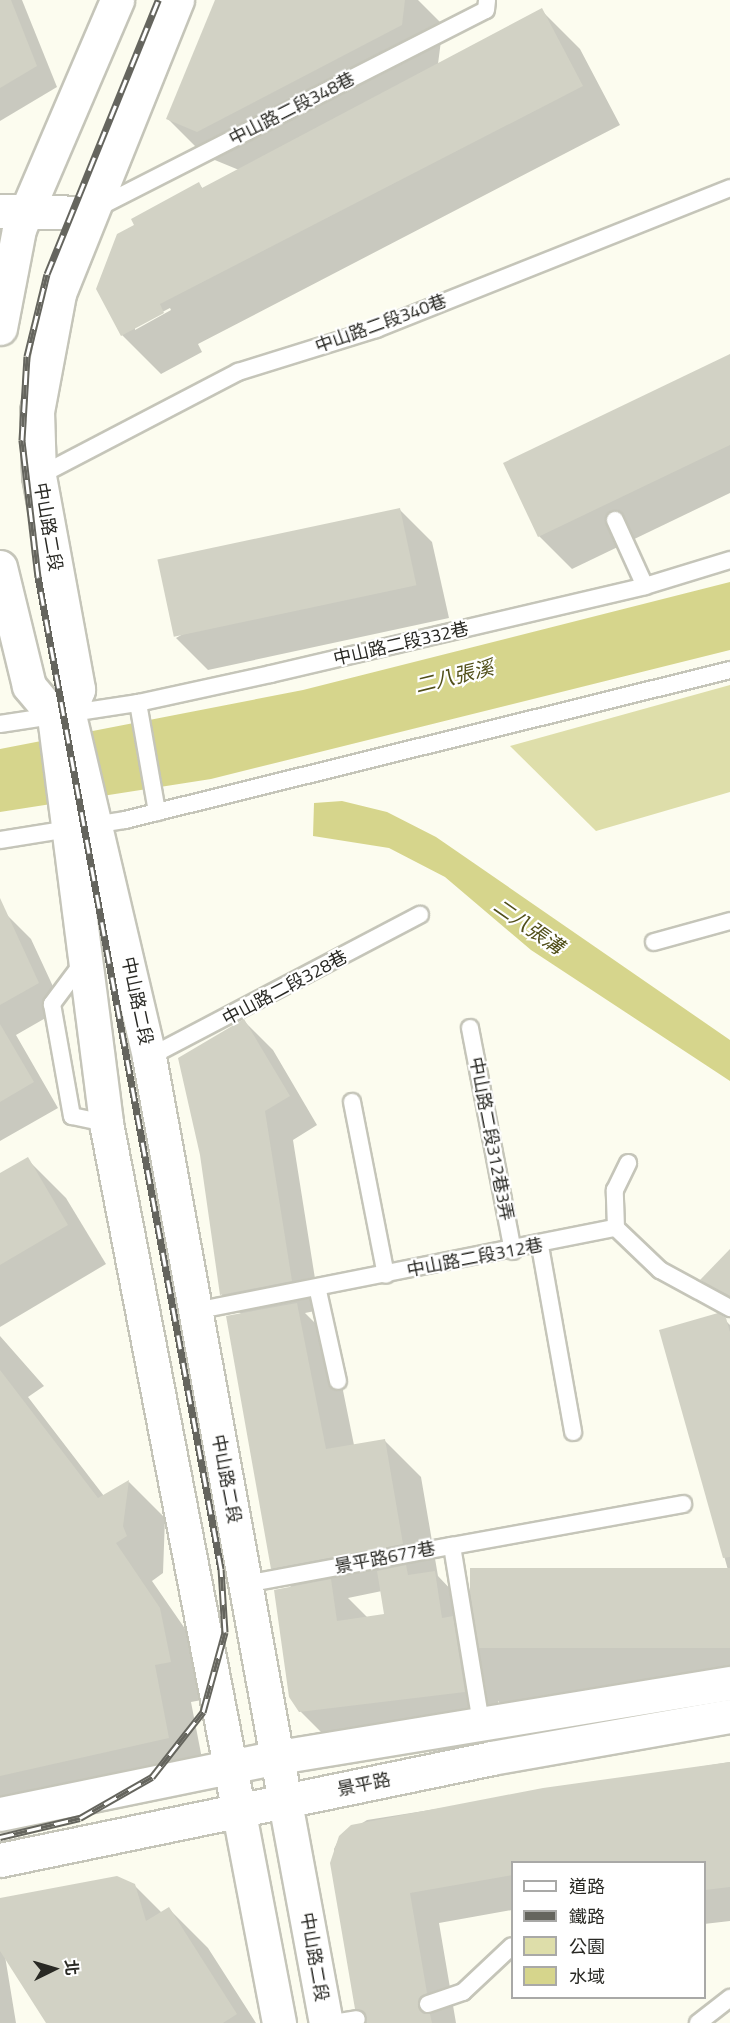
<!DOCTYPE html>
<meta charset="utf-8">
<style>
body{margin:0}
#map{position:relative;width:730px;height:2023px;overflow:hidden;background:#fcfcef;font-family:"Titillium Web","Noto Sans TC",sans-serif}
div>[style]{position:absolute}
.green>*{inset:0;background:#dedeaa}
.water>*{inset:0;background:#d6d58c}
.shadow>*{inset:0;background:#0003}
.building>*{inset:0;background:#d2d2c5;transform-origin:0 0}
.roads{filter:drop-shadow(2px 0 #c5c5b9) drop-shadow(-2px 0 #c5c5b9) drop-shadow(0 2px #c5c5b9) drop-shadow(0 -2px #c5c5b9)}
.service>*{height:16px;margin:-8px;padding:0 8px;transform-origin:8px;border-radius:8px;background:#fff}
.tertiary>*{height:33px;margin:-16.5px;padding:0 16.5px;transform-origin:16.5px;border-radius:16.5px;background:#fff}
.secondary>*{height:33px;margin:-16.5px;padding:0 16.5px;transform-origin:16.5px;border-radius:16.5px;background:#fff}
.rail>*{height:7px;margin-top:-3.5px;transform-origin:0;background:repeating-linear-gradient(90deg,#fff 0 14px,#65655e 0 28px);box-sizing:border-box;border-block:2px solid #65655e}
span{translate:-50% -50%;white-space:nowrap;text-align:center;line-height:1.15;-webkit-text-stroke:4.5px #fff;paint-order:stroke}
.street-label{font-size:18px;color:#292924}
.water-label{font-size:20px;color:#514f19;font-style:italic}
.legend{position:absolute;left:511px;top:1861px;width:195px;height:138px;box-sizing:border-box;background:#fff;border:2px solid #a9a9a7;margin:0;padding:8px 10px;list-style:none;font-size:18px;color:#292924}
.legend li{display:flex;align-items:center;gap:12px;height:30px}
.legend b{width:30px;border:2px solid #a9a9a7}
.north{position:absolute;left:24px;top:1939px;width:60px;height:60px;-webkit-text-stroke:4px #fff;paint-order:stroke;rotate:85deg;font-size:16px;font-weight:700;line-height:24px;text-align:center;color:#292924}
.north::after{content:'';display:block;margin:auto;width:21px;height:27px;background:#292924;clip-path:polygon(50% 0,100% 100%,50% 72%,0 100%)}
</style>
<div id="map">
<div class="green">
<i style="clip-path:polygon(730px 685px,730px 792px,596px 831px,510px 746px)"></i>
</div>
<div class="water">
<i style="clip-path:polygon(730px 582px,730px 650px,211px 779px,0 812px,0 749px,303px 690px)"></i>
<i style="clip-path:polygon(342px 801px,387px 812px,436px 837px,730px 1040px,730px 1081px,531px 950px,445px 877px,389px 848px,313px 836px,314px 803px)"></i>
</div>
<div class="shadow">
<i style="clip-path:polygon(0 0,22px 0,57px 87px,0 121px)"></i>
<i style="clip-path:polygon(evenodd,220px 0,418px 0,443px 25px,438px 64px,541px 10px,580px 49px,620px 125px,198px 344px,202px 352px,161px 374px,122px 335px,136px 225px,199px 184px,203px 189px,239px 170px,205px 156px,168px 119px,220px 0,170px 308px,171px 310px,135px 330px,135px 326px,170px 308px)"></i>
<i style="clip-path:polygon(730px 356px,730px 493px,572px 569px,539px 536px)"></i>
<i style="clip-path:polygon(400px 510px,432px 542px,449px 618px,208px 670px,176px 638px)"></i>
<i style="clip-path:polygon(6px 914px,31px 939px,63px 1008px,16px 1035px,58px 1108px,0 1141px,0 917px)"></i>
<i style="clip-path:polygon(evenodd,244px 1021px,273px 1050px,317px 1125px,293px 1140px,320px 1310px,305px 1313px,333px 1341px,354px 1445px,384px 1440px,421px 1477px,438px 1576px,474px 1614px,728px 1570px,661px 1331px,723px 1318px,730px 1325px,730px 1684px,520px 1723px,498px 1701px,503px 1730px,339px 1750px,300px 1711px,292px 1588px,272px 1568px,241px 1314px,222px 1295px,244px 1021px,382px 1591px,385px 1616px,368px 1618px,348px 1598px,382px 1591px)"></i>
<i style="clip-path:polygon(27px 1159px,66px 1198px,106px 1264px,0 1327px,0 1175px)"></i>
<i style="clip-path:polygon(730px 1251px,730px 1308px,702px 1280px)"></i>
<i style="clip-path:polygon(0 1336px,44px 1386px,28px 1397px,104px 1496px,129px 1482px,165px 1518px,163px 1573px,152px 1581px,197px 1646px,207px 1699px,191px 1702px,205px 1774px,0 1821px)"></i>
<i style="clip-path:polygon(730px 1762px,730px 1921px,704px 1924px,704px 1862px,512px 1862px,512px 1910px,439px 1923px,456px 2023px,365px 2023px,368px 2019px,357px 2008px,334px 1849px,340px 1837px,367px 1820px)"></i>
<i style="clip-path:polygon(134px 1885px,162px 1913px,169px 1909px,208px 1948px,256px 2023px,47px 2023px,5px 1956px,16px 2023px,0 2023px,0 1900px)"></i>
</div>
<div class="building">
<i style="clip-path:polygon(0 0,11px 0,37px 66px,0 88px)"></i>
<i style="clip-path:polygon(215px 0,405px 0,402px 25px,197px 132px,166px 119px)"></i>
<i style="clip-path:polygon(542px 8px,583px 86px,160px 304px,164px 313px,121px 336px,96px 289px,117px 234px,134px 225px,131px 219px,199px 182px,202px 188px)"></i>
<i style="clip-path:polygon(730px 354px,730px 445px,538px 537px,503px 463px)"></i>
<i style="left:400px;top:508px;width:79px;height:248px;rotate:78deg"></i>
<i style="clip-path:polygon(0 898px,39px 983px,0 1005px)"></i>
<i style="clip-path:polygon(244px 1019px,290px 1096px,265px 1111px,292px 1281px,220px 1295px,200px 1155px,178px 1058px)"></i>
<i style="clip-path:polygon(0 1024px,34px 1082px,0 1102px)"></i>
<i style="clip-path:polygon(28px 1157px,68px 1225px,0 1265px,0 1173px)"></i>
<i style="clip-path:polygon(730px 1249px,730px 1296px,700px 1280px)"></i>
<i style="clip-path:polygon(297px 1303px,326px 1449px,385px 1439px,403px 1544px,271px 1569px,226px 1316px)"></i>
<i style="clip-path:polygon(718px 1313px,726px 1318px,730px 1332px,730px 1557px,723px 1558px,659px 1330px)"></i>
<i style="clip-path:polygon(0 1370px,98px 1498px,129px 1480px,123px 1526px,127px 1536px,116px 1543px,160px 1608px,171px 1662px,155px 1665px,169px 1738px,0 1776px)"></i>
<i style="clip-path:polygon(406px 1565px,408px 1575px,435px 1571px,442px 1618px,453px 1616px,465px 1692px,299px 1712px,289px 1697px,274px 1590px,331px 1579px,337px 1621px,384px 1614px,377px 1571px)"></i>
<i style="left:730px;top:1568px;width:80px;height:260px;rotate:90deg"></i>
<i style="clip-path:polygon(730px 1762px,730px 1887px,705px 1890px,705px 1863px,513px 1863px,513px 1875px,410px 1893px,427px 1993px,418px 2007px,430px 2014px,432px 2023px,367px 2023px,365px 2013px,355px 2009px,330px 1863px,339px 1836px,351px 1825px,543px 1788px)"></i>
<i style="clip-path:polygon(117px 1876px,135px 1884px,146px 1921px,169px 1907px,237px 2014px,223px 2023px,46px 2023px,0 1951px,0 1898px)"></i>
</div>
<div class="roads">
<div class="service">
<i style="left:97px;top:208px;width:436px;rotate:-27deg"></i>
<i style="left:486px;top:10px;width:10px;rotate:-84deg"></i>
<i style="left:39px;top:476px;width:225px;rotate:-27.6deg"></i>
<i style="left:238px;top:372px;width:145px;rotate:-17.3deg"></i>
<i style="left:376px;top:329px;width:381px;rotate:-21.7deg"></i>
<i style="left:615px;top:520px;width:72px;rotate:65.6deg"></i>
<i style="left:138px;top:703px;width:111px;rotate:80.1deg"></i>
<i style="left:0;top:724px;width:140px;rotate:-8.7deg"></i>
<i style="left:138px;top:703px;width:136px;rotate:-12.3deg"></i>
<i style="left:271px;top:674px;width:384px;rotate:-13.2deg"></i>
<i style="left:645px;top:586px;width:89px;rotate:-17deg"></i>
<i style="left:0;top:840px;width:127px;rotate:-9.1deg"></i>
<i style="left:125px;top:820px;width:623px;rotate:-13.92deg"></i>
<i style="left:654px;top:942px;width:79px;rotate:-15.4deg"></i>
<i style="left:84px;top:961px;width:54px;rotate:126.7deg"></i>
<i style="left:52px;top:1004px;width:114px;rotate:79.9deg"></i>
<i style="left:72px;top:1116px;width:35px;rotate:12deg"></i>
<i style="left:470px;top:1028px;width:227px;rotate:79.1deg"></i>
<i style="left:149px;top:1057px;width:306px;rotate:-27.7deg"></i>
<i style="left:352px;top:1102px;width:176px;rotate:78.9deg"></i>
<i style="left:616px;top:1228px;width:38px;rotate:-92deg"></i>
<i style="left:615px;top:1190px;width:30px;rotate:-64deg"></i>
<i style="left:540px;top:1246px;width:189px;rotate:79.9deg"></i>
<i style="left:318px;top:1291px;width:92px;rotate:77.5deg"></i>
<i style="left:195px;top:1311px;width:429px;rotate:-11.2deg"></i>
<i style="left:616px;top:1228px;width:61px;rotate:43.7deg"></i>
<i style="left:660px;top:1270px;width:80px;rotate:28.5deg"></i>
<i style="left:452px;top:1546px;width:235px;rotate:-10.3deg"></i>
<i style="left:246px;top:1584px;width:209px;rotate:-10.5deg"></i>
<i style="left:452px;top:1546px;width:180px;rotate:80.7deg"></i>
<i style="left:428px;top:2004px;width:37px;rotate:-19deg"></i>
<i style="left:463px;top:1992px;width:67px;rotate:-43.2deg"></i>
<i style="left:333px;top:2023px;width:24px;rotate:-9deg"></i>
<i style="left:698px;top:2023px;width:41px;rotate:-38deg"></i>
</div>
<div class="tertiary">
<i style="left:0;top:211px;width:88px;rotate:1.3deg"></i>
<i style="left:285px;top:1802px;width:225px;rotate:79.5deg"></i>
<i style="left:239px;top:1813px;width:214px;rotate:79.2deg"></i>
</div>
<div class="secondary">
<i style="left:177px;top:0;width:317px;rotate:111.9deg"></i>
<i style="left:59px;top:294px;width:119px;rotate:100.6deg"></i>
<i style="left:37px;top:411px;width:65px;rotate:88.2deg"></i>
<i style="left:39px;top:476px;width:217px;rotate:79.6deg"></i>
<i style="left:78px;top:689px;width:28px;rotate:109deg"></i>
<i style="left:69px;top:715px;width:351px;rotate:76.8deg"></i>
<i style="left:149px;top:1057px;width:757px;rotate:79.65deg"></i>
<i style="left:0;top:328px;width:101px;rotate:-79.1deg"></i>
<i style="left:19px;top:229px;width:249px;rotate:-66.8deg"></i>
<i style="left:0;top:567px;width:122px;rotate:76.3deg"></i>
<i style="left:29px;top:686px;width:39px;rotate:50deg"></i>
<i style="left:54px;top:716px;width:410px;rotate:82.7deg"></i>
<i style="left:106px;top:1123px;width:703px;rotate:79.09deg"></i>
<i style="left:0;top:1814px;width:284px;rotate:-11.6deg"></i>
<i style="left:278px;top:1757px;width:458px;rotate:-9.3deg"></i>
<i style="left:0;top:1860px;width:502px;rotate:-11.71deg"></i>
<i style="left:492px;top:1758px;width:242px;rotate:-10deg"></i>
</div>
</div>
<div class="rail">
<i style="left:0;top:1837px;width:82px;rotate:-13.4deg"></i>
<i style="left:80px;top:1818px;width:83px;rotate:-29.7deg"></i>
<i style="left:152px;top:1777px;width:83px;rotate:-51.9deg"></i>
<i style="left:203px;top:1712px;width:83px;rotate:-74.6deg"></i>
<i style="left:225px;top:1632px;width:63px;rotate:-93.6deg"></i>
<i style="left:221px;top:1569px;width:1009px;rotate:-100.45deg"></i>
<i style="left:38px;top:577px;width:138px;rotate:-96.7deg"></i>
<i style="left:22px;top:440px;width:84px;rotate:-86.6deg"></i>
<i style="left:27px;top:356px;width:84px;rotate:-76.3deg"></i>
<i style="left:47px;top:274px;width:296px;rotate:-67.9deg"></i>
</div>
<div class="street-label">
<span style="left:292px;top:109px;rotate:-27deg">中山路二段348巷</span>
<span style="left:381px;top:324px;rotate:-20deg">中山路二段340巷</span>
<span style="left:48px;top:527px;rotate:80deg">中山路二段</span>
<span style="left:401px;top:644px;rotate:-13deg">中山路二段332巷</span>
<span style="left:285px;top:988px;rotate:-28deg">中山路二段328巷</span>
<span style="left:137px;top:1001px;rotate:78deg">中山路二段</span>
<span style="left:491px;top:1139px;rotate:79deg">中山路二段312巷3弄</span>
<span style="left:475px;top:1258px;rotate:-11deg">中山路二段312巷</span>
<span style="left:226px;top:1479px;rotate:79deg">中山路二段</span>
<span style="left:385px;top:1558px;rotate:-11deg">景平路677巷</span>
<span style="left:364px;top:1785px;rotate:-12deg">景平路</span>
<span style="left:314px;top:1957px;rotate:80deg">中山路二段</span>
</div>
<div class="water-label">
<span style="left:454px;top:676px;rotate:-14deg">二八張溪</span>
<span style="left:529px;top:926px;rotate:35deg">二八張溝</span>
</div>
<ul class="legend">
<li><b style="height:8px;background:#fff"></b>道路</li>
<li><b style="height:8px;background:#65655e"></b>鐵路</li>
<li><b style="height:16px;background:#dedeaa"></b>公園</li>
<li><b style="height:16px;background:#d6d58c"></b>水域</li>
</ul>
<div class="north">北</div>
</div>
